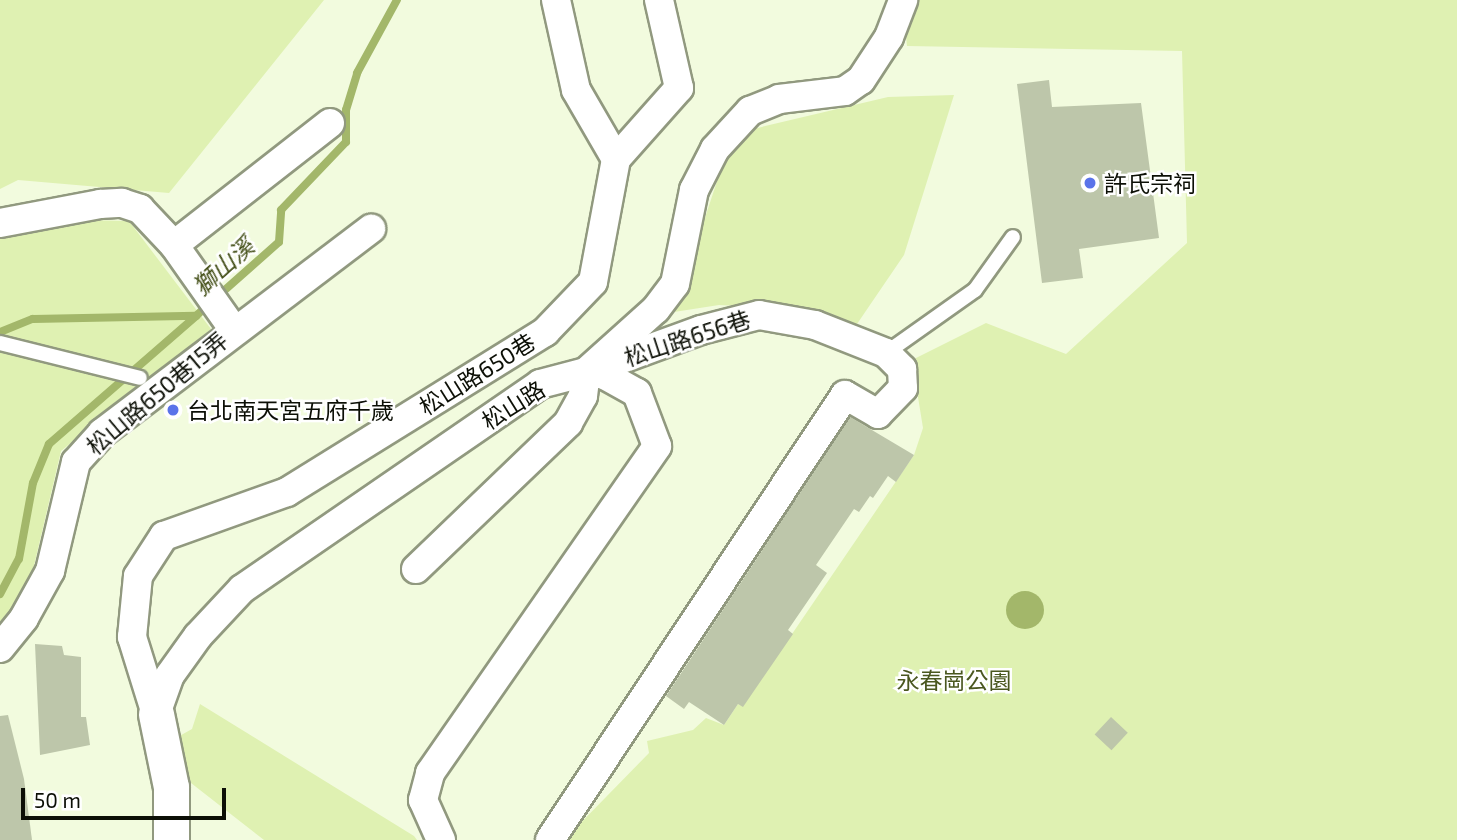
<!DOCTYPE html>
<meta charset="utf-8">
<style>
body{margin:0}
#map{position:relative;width:1457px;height:840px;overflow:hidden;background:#f2fbde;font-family:"Exo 2","Noto Sans TC",sans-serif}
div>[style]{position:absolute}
.green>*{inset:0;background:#dff1b2}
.water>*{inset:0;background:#a3b76a}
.round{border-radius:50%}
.stream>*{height:8px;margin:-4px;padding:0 4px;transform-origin:4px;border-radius:4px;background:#a3b76a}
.building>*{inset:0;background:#bdc6aa;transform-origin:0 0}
.roads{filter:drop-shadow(2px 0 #91997f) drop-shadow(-2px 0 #91997f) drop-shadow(0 2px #91997f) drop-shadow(0 -2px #91997f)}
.service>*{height:14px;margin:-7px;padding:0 7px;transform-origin:7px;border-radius:7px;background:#fff}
.minor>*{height:28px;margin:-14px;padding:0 14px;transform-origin:14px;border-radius:14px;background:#fff}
.tertiary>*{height:35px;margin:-17.5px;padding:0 17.5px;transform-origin:17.5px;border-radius:17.5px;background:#fff}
.dots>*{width:19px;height:19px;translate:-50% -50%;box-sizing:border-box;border:4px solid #fff;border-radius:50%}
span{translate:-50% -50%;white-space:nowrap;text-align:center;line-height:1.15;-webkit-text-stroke:5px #fff;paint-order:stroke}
.poi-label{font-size:23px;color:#0c0f06}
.left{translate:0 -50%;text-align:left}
.street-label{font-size:23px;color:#0c0f06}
.park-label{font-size:23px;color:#4a571f}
.water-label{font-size:24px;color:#424e16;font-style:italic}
.scale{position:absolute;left:21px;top:788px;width:205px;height:32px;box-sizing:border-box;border:4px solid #0c0f06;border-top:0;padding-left:9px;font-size:21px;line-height:24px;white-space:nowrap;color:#0c0f06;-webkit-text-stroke:5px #fff;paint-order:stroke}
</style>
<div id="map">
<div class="green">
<i style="clip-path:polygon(0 0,324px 0,169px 193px,18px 180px,0 189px)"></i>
<i style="clip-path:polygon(902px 0,1457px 0,1457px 840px,564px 840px,649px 753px,647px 741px,693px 730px,706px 718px,724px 725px,738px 704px,743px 706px,914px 455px,923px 428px,912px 360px,986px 323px,1066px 354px,1187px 243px,1182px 51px,907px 46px)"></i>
<i style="clip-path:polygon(954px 95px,904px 255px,857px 324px,797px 309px,719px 305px,674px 312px,723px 163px,753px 129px,888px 97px)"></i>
<i style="clip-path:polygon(31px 219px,129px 221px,211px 329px,61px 451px,33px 570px,20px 601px,0 625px,0 232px)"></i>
<i style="clip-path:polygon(200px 704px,414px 836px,417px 840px,264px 840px,191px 783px,174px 739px,192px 729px)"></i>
</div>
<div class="water">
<i class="round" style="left:1006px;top:591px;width:38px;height:38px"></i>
</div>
<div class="stream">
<i style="left:218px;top:296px;width:81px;rotate:-41.5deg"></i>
<i style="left:279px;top:242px;width:32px;rotate:-86deg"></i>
<i style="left:281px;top:210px;width:94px;rotate:-46.3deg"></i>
<i style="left:346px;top:142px;width:32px;rotate:-90deg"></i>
<i style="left:346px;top:110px;width:39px;rotate:-73deg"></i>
<i style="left:357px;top:73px;width:83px;rotate:-61.3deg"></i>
<i style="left:0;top:332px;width:35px;rotate:-22deg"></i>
<i style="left:33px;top:319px;width:163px;rotate:-1.1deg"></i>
<i style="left:196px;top:316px;width:16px;rotate:-43deg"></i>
<i style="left:0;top:594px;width:40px;rotate:-62deg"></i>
<i style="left:19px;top:559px;width:77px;rotate:-79.6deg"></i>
<i style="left:33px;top:483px;width:42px;rotate:-67.7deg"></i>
<i style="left:49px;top:444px;width:195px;rotate:-41deg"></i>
</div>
<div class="building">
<i style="clip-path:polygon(1049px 80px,1052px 107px,1141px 103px,1159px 238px,1079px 249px,1083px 278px,1042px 283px,1017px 84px)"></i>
<i style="clip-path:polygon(850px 417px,914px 455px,896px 482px,888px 476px,873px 498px,870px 496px,859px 512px,854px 509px,816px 565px,827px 573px,788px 630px,793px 634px,743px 707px,738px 704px,724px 725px,689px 702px,684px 709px,666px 696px)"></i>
<i style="clip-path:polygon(35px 644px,62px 646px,64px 655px,81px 657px,81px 717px,86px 717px,90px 745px,40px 755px)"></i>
<i style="clip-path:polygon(8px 715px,24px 779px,32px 840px,0 840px,0 716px)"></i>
<i style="left:1111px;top:717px;width:23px;height:24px;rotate:43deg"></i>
</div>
<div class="roads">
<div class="service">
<i style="left:0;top:343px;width:144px;rotate:14deg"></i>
<i style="left:886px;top:353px;width:109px;rotate:-35.3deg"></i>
<i style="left:975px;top:290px;width:65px;rotate:-54.4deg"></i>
</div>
<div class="minor">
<i style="left:556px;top:0;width:92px;rotate:77.5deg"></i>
<i style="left:576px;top:90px;width:80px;rotate:59.9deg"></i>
<i style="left:0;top:223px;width:102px;rotate:-10.8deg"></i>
<i style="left:100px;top:204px;width:22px;rotate:-3deg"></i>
<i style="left:122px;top:203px;width:19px;rotate:18deg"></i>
<i style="left:140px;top:209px;width:50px;rotate:46.6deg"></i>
<i style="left:174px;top:245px;width:104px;rotate:54.8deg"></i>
<i style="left:174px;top:245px;width:198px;rotate:-38deg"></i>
<i style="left:416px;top:569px;width:211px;rotate:-43.8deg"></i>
<i style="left:568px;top:423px;width:31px;rotate:-61deg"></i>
<i style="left:583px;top:396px;width:24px;rotate:-83deg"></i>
<i style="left:0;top:648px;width:38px;rotate:-51deg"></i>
<i style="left:24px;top:618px;width:54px;rotate:-61deg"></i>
<i style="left:50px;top:571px;width:112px;rotate:-76.6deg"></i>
<i style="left:76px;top:462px;width:39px;rotate:-48deg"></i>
<i style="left:102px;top:433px;width:338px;rotate:-37.2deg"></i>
<i style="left:156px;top:714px;width:41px;rotate:-70.3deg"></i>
<i style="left:170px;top:675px;width:48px;rotate:-54.3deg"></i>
<i style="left:198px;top:636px;width:64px;rotate:-46.9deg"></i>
<i style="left:242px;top:589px;width:362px;rotate:-34.5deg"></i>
<i style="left:540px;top:384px;width:48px;rotate:-14.6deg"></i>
<i style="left:586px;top:372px;width:94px;rotate:-42deg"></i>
<i style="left:656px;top:309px;width:31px;rotate:-53deg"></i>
<i style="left:675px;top:284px;width:96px;rotate:-78.6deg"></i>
<i style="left:694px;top:190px;width:46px;rotate:-62.9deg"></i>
<i style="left:715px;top:149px;width:52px;rotate:-47.4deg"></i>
<i style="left:750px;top:111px;width:31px;rotate:-22deg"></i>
<i style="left:779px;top:99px;width:66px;rotate:-6.9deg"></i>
<i style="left:845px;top:91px;width:19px;rotate:-35deg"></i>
<i style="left:861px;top:80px;width:51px;rotate:-56.9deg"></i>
<i style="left:889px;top:37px;width:40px;rotate:-69deg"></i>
<i style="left:156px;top:714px;width:81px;rotate:-107.3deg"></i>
<i style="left:132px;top:637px;width:61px;rotate:-84.4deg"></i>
<i style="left:138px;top:576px;width:48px;rotate:-57deg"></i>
<i style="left:164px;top:536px;width:131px;rotate:-19.7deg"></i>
<i style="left:287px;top:492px;width:304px;rotate:-31.8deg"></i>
<i style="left:545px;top:332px;width:69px;rotate:-46.2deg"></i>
<i style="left:593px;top:282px;width:125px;rotate:-79.4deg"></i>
<i style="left:616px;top:159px;width:95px;rotate:-48.4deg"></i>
<i style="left:679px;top:88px;width:90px;rotate:-102.8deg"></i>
<i style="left:441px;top:840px;width:44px;rotate:-114.2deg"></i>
<i style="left:423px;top:800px;width:28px;rotate:-75deg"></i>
<i style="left:430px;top:773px;width:398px;rotate:-55.2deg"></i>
<i style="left:657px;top:446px;width:57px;rotate:-110.7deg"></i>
<i style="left:637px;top:393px;width:37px;rotate:-151deg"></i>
<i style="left:605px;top:375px;width:19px;rotate:-171deg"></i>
<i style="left:586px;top:372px;width:122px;rotate:-20.1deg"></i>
<i style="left:701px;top:330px;width:60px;rotate:-14.5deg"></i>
<i style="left:759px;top:315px;width:57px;rotate:10.1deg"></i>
<i style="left:815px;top:325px;width:76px;rotate:21.5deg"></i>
<i style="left:886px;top:353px;width:23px;rotate:45deg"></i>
<i style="left:902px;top:369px;width:19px;rotate:87deg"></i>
<i style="left:903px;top:388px;width:36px;rotate:134deg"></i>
<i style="left:878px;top:414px;width:38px;rotate:-150deg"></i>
<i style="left:845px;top:395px;width:534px;rotate:123.54deg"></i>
</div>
<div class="tertiary">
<i style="left:156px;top:714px;width:75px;rotate:78.4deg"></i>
<i style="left:171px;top:787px;width:53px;rotate:90deg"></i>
</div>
</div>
<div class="dots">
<i style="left:1090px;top:183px;background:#5a73e9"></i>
<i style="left:173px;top:410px;background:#5a73e9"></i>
</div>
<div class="poi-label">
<span class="left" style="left:1104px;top:183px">許氏宗祠</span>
<span class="left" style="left:187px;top:410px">台北南天宮五府千歲</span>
</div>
<div class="street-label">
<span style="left:687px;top:338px;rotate:-18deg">松山路656巷</span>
<span style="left:477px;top:374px;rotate:-32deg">松山路650巷</span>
<span style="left:157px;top:393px;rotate:-40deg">松山路650巷15弄</span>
<span style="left:513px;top:405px;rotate:-32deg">松山路</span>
</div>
<div class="park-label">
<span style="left:954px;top:680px">永春崗公園</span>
</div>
<div class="water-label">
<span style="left:223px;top:266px;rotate:-42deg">獅山溪</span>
</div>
<div class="scale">50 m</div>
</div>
